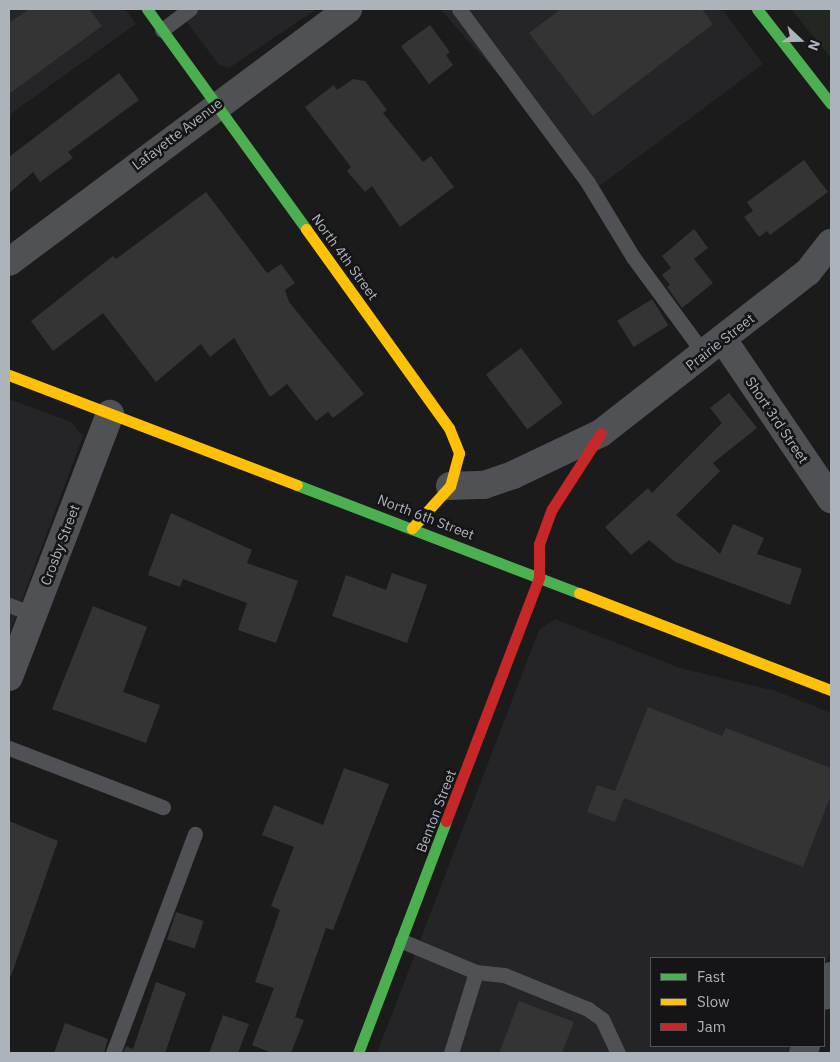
<!DOCTYPE html>
<style>
body{margin:0}
#map{position:relative;width:840px;height:1062px;overflow:hidden;background:#1b1b1b;font-family:"IBM Plex Sans",sans-serif}
div>[style]{position:absolute}
.built>*{inset:0;background:#252527}
.green>*{inset:0;background:#212821}
.building>*{inset:0;background:#343435;transform-origin:0 0}
.lane>*{height:15px;margin:-7.5px;padding:0 7.5px;transform-origin:7.5px;border-radius:7.5px;background:#4f5154}
.street>*{height:28px;margin:-14px;padding:0 14px;transform-origin:14px;border-radius:14px;background:#4f5154}
.fast>*{height:11px;margin:-5.5px;padding:0 5.5px;transform-origin:5.5px;border-radius:5.5px;background:#4caf50}
.slow>*{height:11px;margin:-5.5px;padding:0 5.5px;transform-origin:5.5px;border-radius:5.5px;background:#ffc107}
.jam>*{height:11px;margin:-5.5px;padding:0 5.5px;transform-origin:5.5px;border-radius:5.5px;background:#c62828}
span{translate:-50% -50%;white-space:nowrap;text-align:center;line-height:1.15;-webkit-text-stroke:5px #151517;paint-order:stroke}
.street-label{font-size:14px;color:#adb3bb}
.frame{position:absolute;inset:0;border:10px solid #adb3bb;pointer-events:none}
.legend{position:absolute;left:650px;top:957px;width:175px;height:90px;box-sizing:border-box;background:#151517;border:1px solid #525459;margin:0;padding:6px 9px;list-style:none;font-size:15px;color:#adb3bb}
.legend li{display:flex;align-items:center;gap:10px;height:25px}
.legend b{width:25px;border:1px solid #525459}
.north{position:absolute;left:775px;top:15px;width:50px;height:50px;-webkit-text-stroke:4px #151517;paint-order:stroke;rotate:111deg;font-size:14px;font-weight:700;line-height:20px;text-align:center;color:#adb3bb}
.north::after{content:'';display:block;margin:auto;width:18px;height:22px;background:#adb3bb;clip-path:polygon(50% 0,100% 100%,50% 72%,0 100%)}
</style>
<div id="map">
<div class="built">
<i style="clip-path:polygon(9px 9px,125px 9px,136px 24px,9px 115px)"></i>
<i style="clip-path:polygon(177px 9px,317px 9px,229px 68px,219px 65px)"></i>
<i style="clip-path:polygon(440px 9px,722px 9px,763px 64px,598px 187px)"></i>
<i style="clip-path:polygon(9px 399px,71px 422px,83px 436px,9px 635px)"></i>
<i style="clip-path:polygon(555px 619px,680px 668px,776px 691px,831px 713px,831px 949px,824px 970px,824px 958px,651px 958px,651px 1046px,796px 1046px,793px 1053px,377px 1053px,539px 630px)"></i>
</div>
<div class="green">
<i style="clip-path:polygon(791px 9px,831px 9px,831px 58px)"></i>
</div>
<div class="building">
<i style="clip-path:polygon(29px 9px,89px 9px,102px 26px,9px 94px,9px 23px)"></i>
<i style="clip-path:polygon(561px 9px,702px 9px,713px 24px,593px 116px,529px 33px)"></i>
<i style="clip-path:polygon(430px 25px,450px 52px,446px 55px,453px 65px,429px 84px,401px 46px)"></i>
<i style="clip-path:polygon(119px 73px,139px 100px,68px 152px,73px 158px,40px 182px,33px 172px,9px 193px,9px 157px)"></i>
<i style="clip-path:polygon(353px 79px,365px 81px,387px 110px,383px 113px,423px 162px,431px 156px,454px 187px,400px 227px,372px 186px,365px 192px,347px 171px,351px 167px,305px 107px,334px 85px,337px 90px)"></i>
<i style="clip-path:polygon(804px 160px,828px 192px,770px 235px,767px 231px,759px 237px,744px 217px,753px 211px,747px 202px)"></i>
<i style="clip-path:polygon(206px 192px,267px 273px,281px 264px,295px 283px,285px 290px,289px 302px,364px 394px,333px 418px,328px 412px,316px 421px,287px 384px,270px 397px,234px 338px,210px 357px,201px 344px,156px 382px,103px 313px,53px 351px,31px 321px,113px 256px,116px 259px)"></i>
<i style="clip-path:polygon(694px 229px,708px 248px,694px 259px,713px 283px,682px 308px,667px 287px,670px 285px,662px 275px,671px 268px,662px 256px)"></i>
<i style="left:652px;top:299px;width:31px;height:41px;rotate:58deg"></i>
<i style="left:521px;top:348px;width:69px;height:44px;rotate:53deg"></i>
<i style="clip-path:polygon(729px 393px,757px 428px,713px 463px,720px 471px,676px 515px,720px 554px,733px 524px,764px 538px,757px 554px,802px 569px,790px 605px,675px 562px,649px 540px,631px 555px,605px 527px,648px 488px,652px 493px,722px 423px,710px 408px)"></i>
<i style="clip-path:polygon(171px 513px,252px 550px,247px 563px,298px 581px,276px 643px,238px 630px,247px 603px,183px 579px,180px 587px,148px 575px)"></i>
<i style="clip-path:polygon(392px 573px,427px 585px,407px 643px,332px 616px,346px 575px,386px 590px)"></i>
<i style="clip-path:polygon(93px 606px,147px 627px,123px 692px,160px 705px,146px 743px,52px 709px)"></i>
<i style="clip-path:polygon(648px 707px,722px 736px,726px 728px,831px 768px,831px 795px,803px 867px,624px 798px,615px 822px,587px 812px,597px 785px,615px 791px)"></i>
<i style="clip-path:polygon(344px 768px,389px 784px,333px 930px,326px 928px,295px 1017px,304px 1020px,291px 1053px,272px 1053px,252px 1045px,274px 988px,255px 982px,280px 910px,271px 906px,294px 847px,262px 835px,274px 805px,323px 825px)"></i>
<i style="clip-path:polygon(9px 821px,58px 841px,11px 976px,9px 975px)"></i>
<i style="left:176px;top:912px;width:29px;height:29px;rotate:18deg"></i>
<i style="clip-path:polygon(156px 982px,186px 993px,165px 1053px,123px 1053px,126px 1046px,133px 1049px)"></i>
<i style="clip-path:polygon(519px 1001px,574px 1022px,562px 1053px,499px 1053px)"></i>
<i style="clip-path:polygon(223px 1015px,249px 1024px,238px 1053px,209px 1053px)"></i>
<i style="clip-path:polygon(65px 1023px,108px 1039px,104px 1053px,54px 1053px)"></i>
</div>
<div class="lane">
<i style="left:459px;top:9px;width:217px;rotate:53.4deg"></i>
<i style="left:588px;top:183px;width:87px;rotate:58.7deg"></i>
<i style="left:633px;top:257px;width:122px;rotate:53.7deg"></i>
<i style="left:162px;top:30px;width:35px;rotate:-37deg"></i>
<i style="left:9px;top:605px;width:26px;rotate:21deg"></i>
<i style="left:9px;top:748px;width:165px;rotate:21deg"></i>
<i style="left:402px;top:941px;width:80px;rotate:22.7deg"></i>
<i style="left:476px;top:972px;width:28px;rotate:6deg"></i>
<i style="left:504px;top:975px;width:91px;rotate:22deg"></i>
<i style="left:588px;top:1009px;width:17px;rotate:36deg"></i>
<i style="left:602px;top:1019px;width:38px;rotate:65deg"></i>
<i style="left:113px;top:1053px;width:234px;rotate:-69.5deg"></i>
<i style="left:451px;top:1053px;width:85px;rotate:-72.8deg"></i>
</div>
<div class="street">
<i style="left:9px;top:262px;width:423px;rotate:-36.7deg"></i>
<i style="left:724px;top:341px;width:191px;rotate:55.9deg"></i>
<i style="left:450px;top:486px;width:34px;rotate:-2deg"></i>
<i style="left:484px;top:485px;width:31px;rotate:-19deg"></i>
<i style="left:513px;top:475px;width:98px;rotate:-25.5deg"></i>
<i style="left:601px;top:433px;width:262px;rotate:-37.9deg"></i>
<i style="left:808px;top:272px;width:37px;rotate:-52deg"></i>
<i style="left:9px;top:677px;width:282px;rotate:-69deg"></i>
<i style="left:824px;top:996px;width:21px;rotate:-71deg"></i>
<i style="left:803px;top:1053px;width:8px;rotate:-67deg"></i>
</div>
<div class="fast">
<i style="left:147px;top:9px;width:271px;rotate:54.1deg"></i>
<i style="left:757px;top:9px;width:120px;rotate:52.1deg"></i>
<i style="left:297px;top:485px;width:302px;rotate:21deg"></i>
<i style="left:358px;top:1053px;width:248px;rotate:-69.2deg"></i>
</div>
<div class="slow">
<i style="left:306px;top:229px;width:245px;rotate:54.3deg"></i>
<i style="left:449px;top:428px;width:27px;rotate:68deg"></i>
<i style="left:459px;top:453px;width:34px;rotate:105deg"></i>
<i style="left:450px;top:486px;width:57px;rotate:132.1deg"></i>
<i style="left:9px;top:375px;width:308px;rotate:20.9deg"></i>
<i style="left:579px;top:593px;width:270px;rotate:21.1deg"></i>
</div>
<div class="jam">
<i style="left:446px;top:821px;width:261px;rotate:-69.1deg"></i>
<i style="left:539px;top:577px;width:33px;rotate:-90deg"></i>
<i style="left:539px;top:544px;width:37px;rotate:-70deg"></i>
<i style="left:552px;top:509px;width:90px;rotate:-57.2deg"></i>
</div>
<div class="street-label">
<span style="left:177px;top:134px;rotate:-37deg">Lafayette Avenue</span>
<span style="left:345px;top:257px;rotate:54deg">North 4th Street</span>
<span style="left:720px;top:342px;rotate:-38deg">Prairie Street</span>
<span style="left:777px;top:420px;rotate:56deg">Short 3rd Street</span>
<span style="left:426px;top:517px;rotate:21deg">North 6th Street</span>
<span style="left:60px;top:545px;rotate:-69deg">Crosby Street</span>
<span style="left:436px;top:811px;rotate:-69deg">Benton Street</span>
</div>
<div class="frame"></div>
<ul class="legend">
<li><b style="height:6px;background:#4caf50"></b>Fast</li>
<li><b style="height:6px;background:#ffc107"></b>Slow</li>
<li><b style="height:6px;background:#c62828"></b>Jam</li>
</ul>
<div class="north">N</div>
</div>
